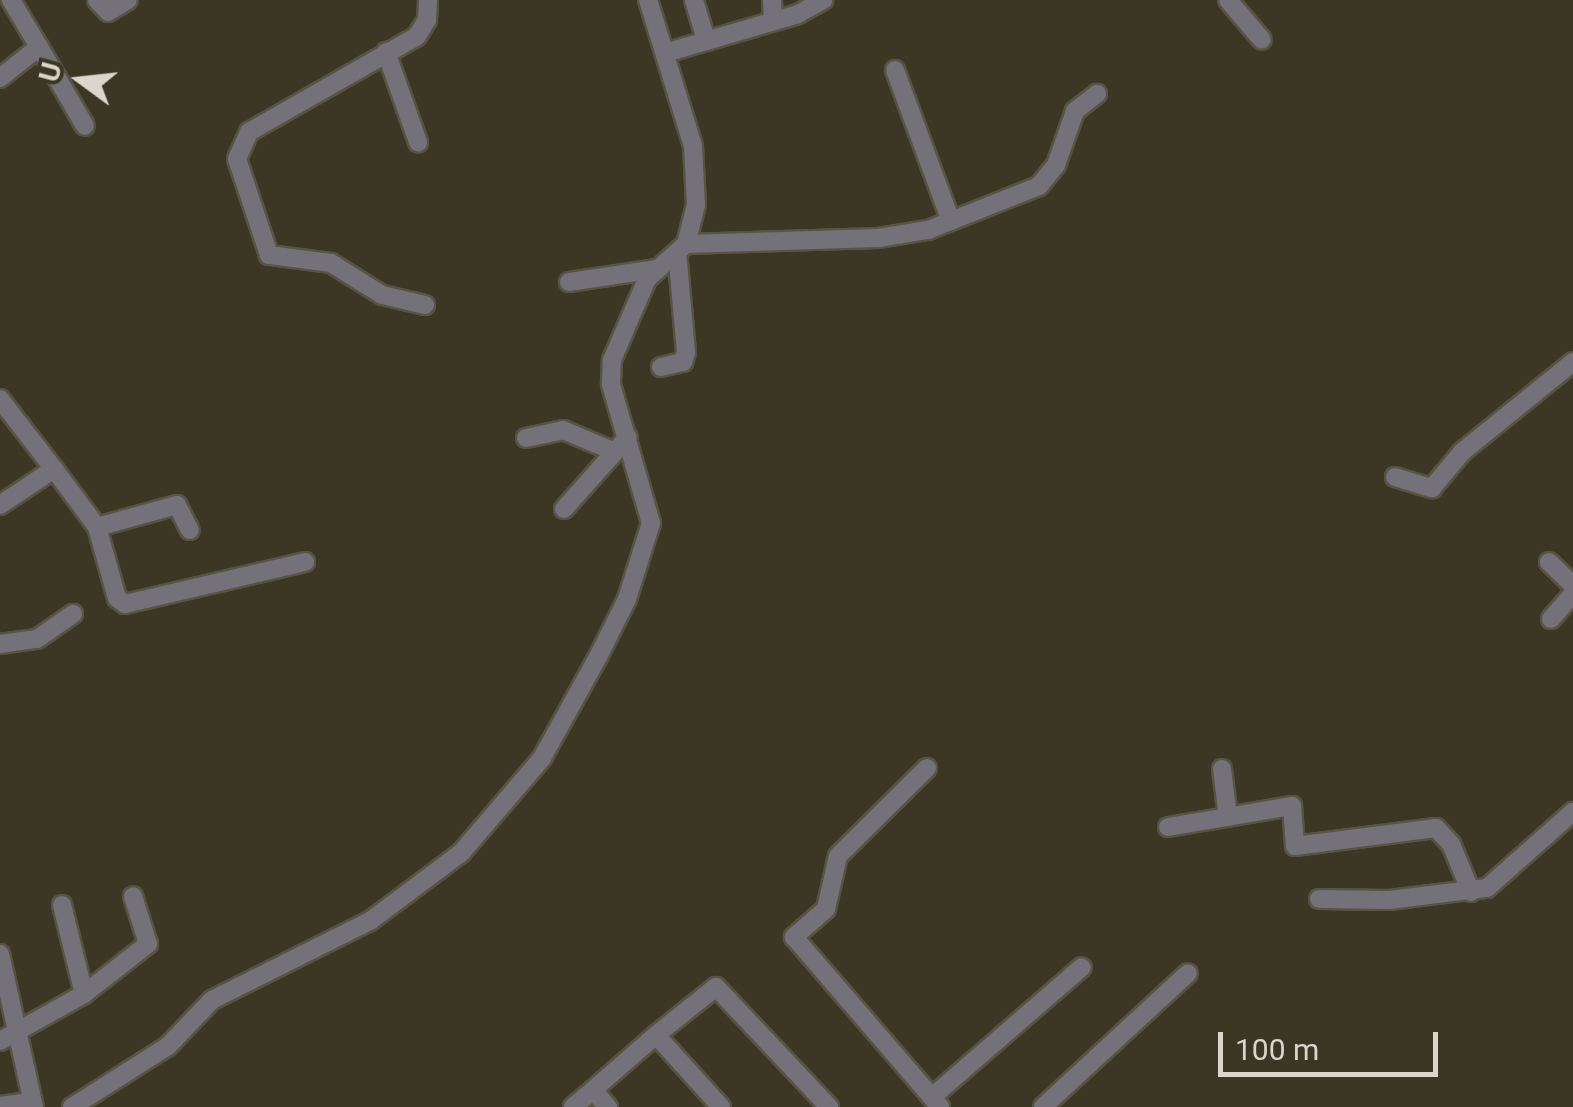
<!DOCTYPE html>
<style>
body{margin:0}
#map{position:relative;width:1573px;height:1107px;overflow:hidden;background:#3c3625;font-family:Roboto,sans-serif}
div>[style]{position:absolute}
.roads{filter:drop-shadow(2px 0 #585343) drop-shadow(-2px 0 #585343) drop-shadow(0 2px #585343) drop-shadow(0 -2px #585343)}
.street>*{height:18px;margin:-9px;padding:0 9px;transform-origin:9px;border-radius:9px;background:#74717a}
span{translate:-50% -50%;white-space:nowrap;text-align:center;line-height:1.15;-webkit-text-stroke:8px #3c3625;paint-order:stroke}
.north{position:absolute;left:30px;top:30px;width:100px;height:100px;-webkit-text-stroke:8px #3c3625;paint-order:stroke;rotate:285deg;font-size:28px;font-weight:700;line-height:40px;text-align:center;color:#dad6cc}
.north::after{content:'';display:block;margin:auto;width:35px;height:45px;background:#dad6cc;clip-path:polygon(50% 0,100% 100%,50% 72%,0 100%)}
.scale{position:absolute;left:1218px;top:1032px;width:220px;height:45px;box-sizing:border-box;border:5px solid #dad6cc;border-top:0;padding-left:12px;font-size:30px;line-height:35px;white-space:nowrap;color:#dad6cc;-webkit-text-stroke:8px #3c3625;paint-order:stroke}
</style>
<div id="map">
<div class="roads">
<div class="street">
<i style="left:97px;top:0;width:16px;rotate:47deg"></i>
<i style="left:108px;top:12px;width:23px;rotate:-31deg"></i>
<i style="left:694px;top:0;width:42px;rotate:73.3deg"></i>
<i style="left:772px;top:0;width:20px;rotate:87deg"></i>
<i style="left:1228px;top:0;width:52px;rotate:49.6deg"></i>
<i style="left:39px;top:47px;width:91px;rotate:59.8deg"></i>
<i style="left:386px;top:52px;width:96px;rotate:70.4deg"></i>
<i style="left:665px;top:53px;width:139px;rotate:-16.3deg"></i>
<i style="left:798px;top:14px;width:29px;rotate:-29deg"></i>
<i style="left:895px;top:70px;width:161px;rotate:69.7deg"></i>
<i style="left:0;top:78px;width:50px;rotate:-38.5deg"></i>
<i style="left:39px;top:47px;width:55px;rotate:-120.8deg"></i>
<i style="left:686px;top:244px;width:192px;rotate:-1.8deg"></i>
<i style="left:878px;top:238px;width:51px;rotate:-9.1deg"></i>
<i style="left:928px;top:230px;width:119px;rotate:-21.6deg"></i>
<i style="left:1039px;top:186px;width:27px;rotate:-51deg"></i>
<i style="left:1056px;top:165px;width:57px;rotate:-70.6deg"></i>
<i style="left:1075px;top:111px;width:28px;rotate:-38deg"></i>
<i style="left:569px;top:282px;width:88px;rotate:-8.5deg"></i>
<i style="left:425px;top:305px;width:44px;rotate:-166.9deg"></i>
<i style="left:382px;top:295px;width:60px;rotate:-147.9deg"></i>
<i style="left:331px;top:263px;width:63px;rotate:-172.6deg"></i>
<i style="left:269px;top:255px;width:101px;rotate:-108.4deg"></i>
<i style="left:237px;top:159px;width:30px;rotate:-66deg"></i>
<i style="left:249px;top:132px;width:193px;rotate:-29.7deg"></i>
<i style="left:417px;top:36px;width:19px;rotate:-58deg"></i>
<i style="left:427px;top:20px;width:20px;rotate:-87deg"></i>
<i style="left:661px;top:367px;width:23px;rotate:-13deg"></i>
<i style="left:683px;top:362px;width:10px;rotate:-73deg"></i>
<i style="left:686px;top:352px;width:100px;rotate:-95.1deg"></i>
<i style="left:0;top:399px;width:88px;rotate:52.4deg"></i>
<i style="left:54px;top:469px;width:65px;rotate:146.3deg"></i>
<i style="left:526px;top:438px;width:38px;rotate:-12deg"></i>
<i style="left:563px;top:430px;width:56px;rotate:22.9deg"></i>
<i style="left:54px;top:469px;width:72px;rotate:53.4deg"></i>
<i style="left:97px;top:527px;width:74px;rotate:74.3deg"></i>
<i style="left:117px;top:598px;width:10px;rotate:37deg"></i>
<i style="left:125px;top:604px;width:185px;rotate:-13.1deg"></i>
<i style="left:1395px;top:477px;width:39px;rotate:17deg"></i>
<i style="left:1432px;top:488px;width:47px;rotate:-50.2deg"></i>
<i style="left:1462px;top:452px;width:143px;rotate:-39deg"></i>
<i style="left:564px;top:509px;width:96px;rotate:-48.4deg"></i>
<i style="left:97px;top:527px;width:83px;rotate:-15.4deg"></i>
<i style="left:177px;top:505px;width:28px;rotate:63deg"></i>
<i style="left:1549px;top:562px;width:33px;rotate:44deg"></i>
<i style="left:1551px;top:619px;width:33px;rotate:-49deg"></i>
<i style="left:0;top:644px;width:37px;rotate:-8deg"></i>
<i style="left:37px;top:639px;width:44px;rotate:-34.8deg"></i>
<i style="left:927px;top:768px;width:125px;rotate:135.3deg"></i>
<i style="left:838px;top:856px;width:54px;rotate:102.8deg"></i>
<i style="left:826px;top:909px;width:43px;rotate:138.8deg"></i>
<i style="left:794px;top:937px;width:224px;rotate:49.3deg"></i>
<i style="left:1222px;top:769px;width:48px;rotate:82.9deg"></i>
<i style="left:1168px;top:827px;width:126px;rotate:-9.6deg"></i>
<i style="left:1292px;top:806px;width:40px;rotate:85.7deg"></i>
<i style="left:1295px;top:846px;width:142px;rotate:-7.3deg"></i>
<i style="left:1436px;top:828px;width:22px;rotate:47deg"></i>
<i style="left:1451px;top:844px;width:52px;rotate:67.4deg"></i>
<i style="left:1319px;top:899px;width:70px;rotate:0.8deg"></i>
<i style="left:1389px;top:900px;width:99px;rotate:-7deg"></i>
<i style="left:1487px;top:888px;width:115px;rotate:-41.5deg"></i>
<i style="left:62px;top:905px;width:92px;rotate:76.1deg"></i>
<i style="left:0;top:954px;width:157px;rotate:77.5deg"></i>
<i style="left:0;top:1041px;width:96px;rotate:-29.2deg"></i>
<i style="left:84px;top:994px;width:81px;rotate:-38deg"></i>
<i style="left:148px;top:944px;width:50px;rotate:-107.4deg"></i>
<i style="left:593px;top:1090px;width:84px;rotate:-41.1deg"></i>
<i style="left:932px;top:1097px;width:198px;rotate:-40.9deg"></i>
<i style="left:0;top:1106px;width:28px;rotate:-8deg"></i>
<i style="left:72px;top:1107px;width:114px;rotate:-32.4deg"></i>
<i style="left:168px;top:1046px;width:64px;rotate:-46.3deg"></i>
<i style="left:212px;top:1000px;width:177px;rotate:-26.6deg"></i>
<i style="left:370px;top:921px;width:114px;rotate:-36.8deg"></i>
<i style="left:461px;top:853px;width:125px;rotate:-49.5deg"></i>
<i style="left:542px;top:758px;width:115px;rotate:-61deg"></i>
<i style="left:598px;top:657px;width:65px;rotate:-63.4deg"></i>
<i style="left:627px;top:599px;width:80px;rotate:-72.5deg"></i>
<i style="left:651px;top:523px;width:145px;rotate:-106.1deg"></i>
<i style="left:611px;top:384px;width:24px;rotate:-88deg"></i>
<i style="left:612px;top:360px;width:88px;rotate:-66.6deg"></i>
<i style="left:647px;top:279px;width:52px;rotate:-41.9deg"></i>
<i style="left:686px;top:244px;width:40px;rotate:-75.6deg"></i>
<i style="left:696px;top:205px;width:59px;rotate:-92.9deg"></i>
<i style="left:693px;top:146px;width:153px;rotate:-107.1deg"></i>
<i style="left:573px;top:1107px;width:26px;rotate:-40deg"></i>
<i style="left:593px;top:1090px;width:23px;rotate:49deg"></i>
<i style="left:721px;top:1107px;width:97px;rotate:-132.1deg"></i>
<i style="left:656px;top:1035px;width:77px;rotate:-38.7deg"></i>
<i style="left:716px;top:987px;width:165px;rotate:46.7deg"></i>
<i style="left:1043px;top:1107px;width:197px;rotate:-42.7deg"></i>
</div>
</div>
<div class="north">U</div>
<div class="scale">100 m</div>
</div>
